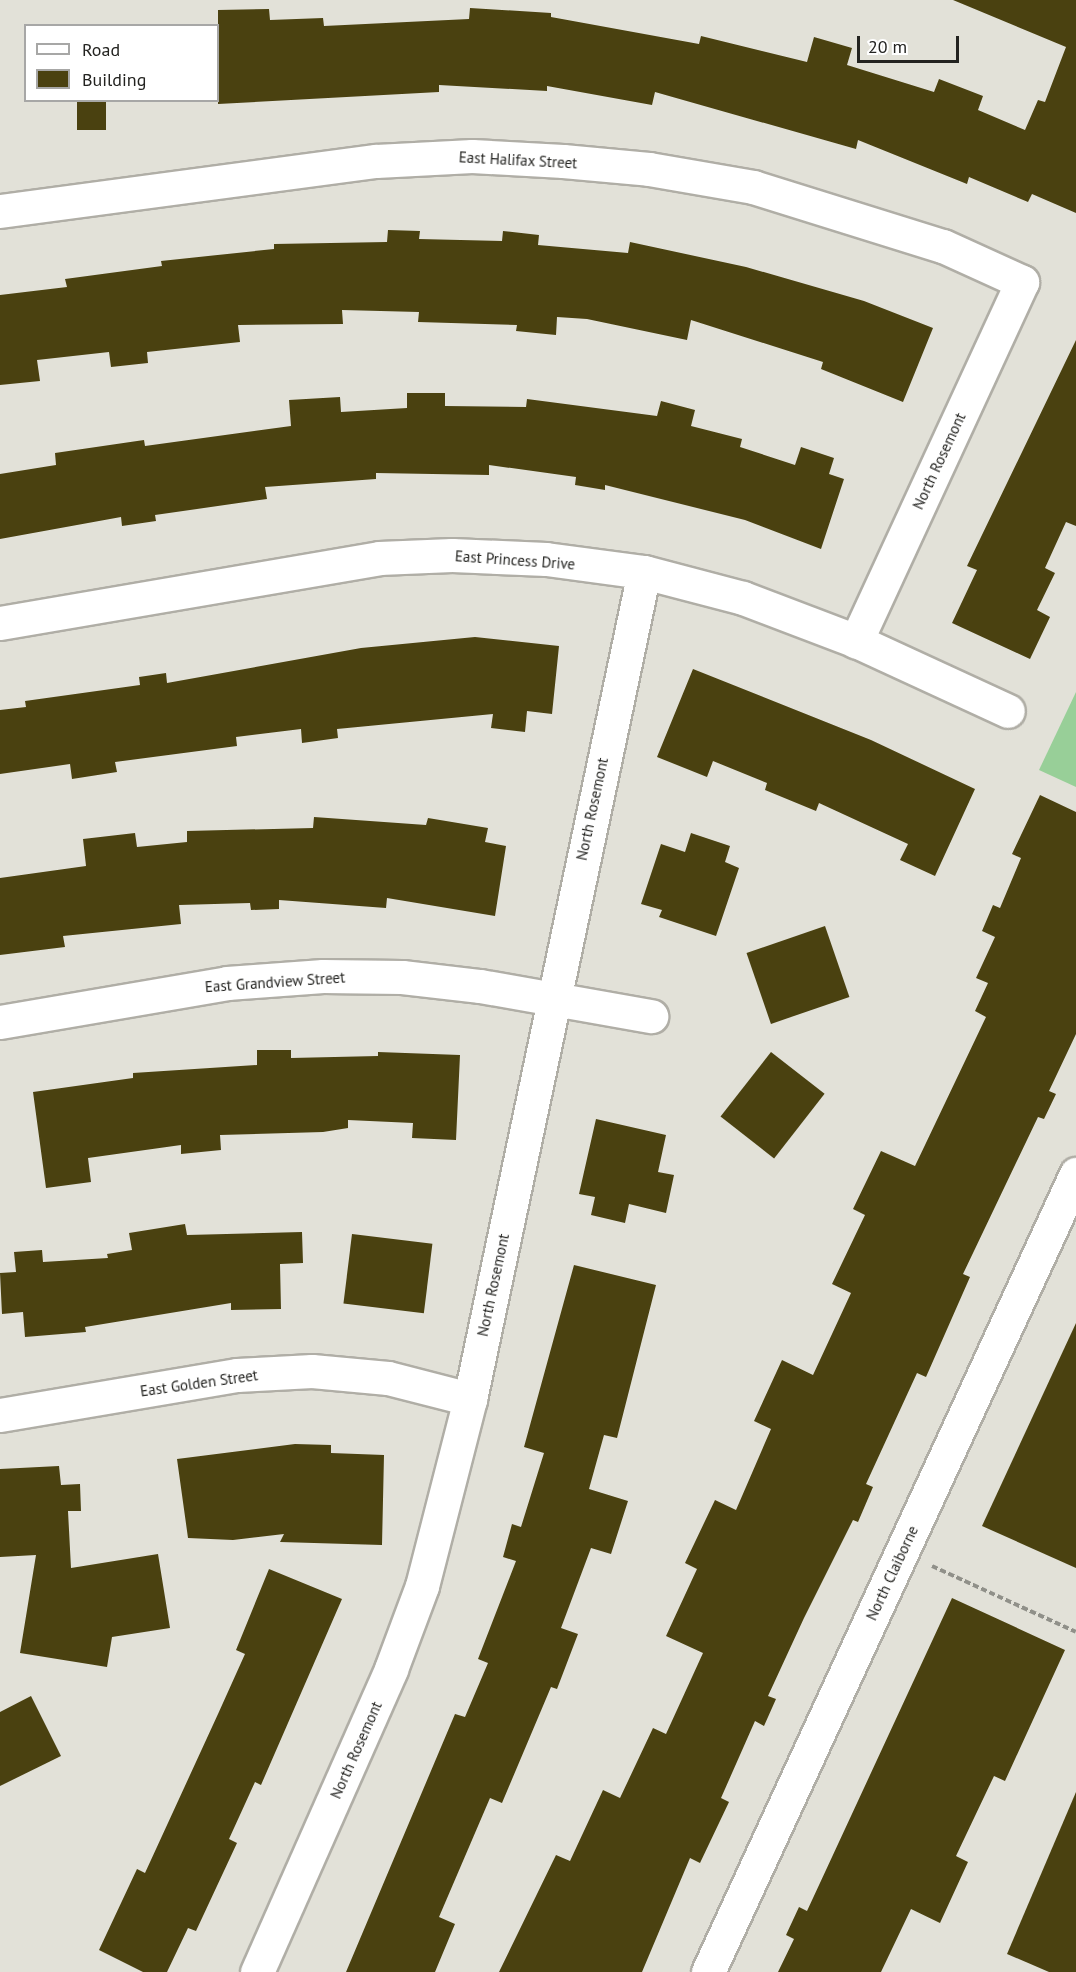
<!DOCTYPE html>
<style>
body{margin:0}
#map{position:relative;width:1076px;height:1972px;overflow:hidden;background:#e2e1d8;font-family:"PT Sans",sans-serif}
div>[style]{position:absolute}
.green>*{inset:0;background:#98cf98}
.building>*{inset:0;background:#4a4110;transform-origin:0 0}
.path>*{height:4px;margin-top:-2px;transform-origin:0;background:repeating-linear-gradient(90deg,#909089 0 6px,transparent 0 9px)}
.roads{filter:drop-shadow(2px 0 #b0aea6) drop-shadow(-2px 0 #b0aea6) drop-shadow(0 2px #b0aea6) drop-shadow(0 -2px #b0aea6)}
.minor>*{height:33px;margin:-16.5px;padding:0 16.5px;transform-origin:16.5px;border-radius:16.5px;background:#fff}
span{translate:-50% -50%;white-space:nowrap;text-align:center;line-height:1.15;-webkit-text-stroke:6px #fff;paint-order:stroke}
.street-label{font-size:15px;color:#232320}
.legend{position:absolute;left:24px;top:24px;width:195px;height:78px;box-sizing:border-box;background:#fff;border:2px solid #a7a7a6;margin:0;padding:8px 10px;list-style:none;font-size:18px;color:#232320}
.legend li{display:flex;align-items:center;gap:12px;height:30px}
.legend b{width:30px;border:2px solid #a7a7a6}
.scale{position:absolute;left:857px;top:36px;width:102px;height:27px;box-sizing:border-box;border:3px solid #232320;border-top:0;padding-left:8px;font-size:18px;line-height:21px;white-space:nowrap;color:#232320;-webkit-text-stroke:4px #fff;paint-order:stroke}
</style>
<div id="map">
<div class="green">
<i style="clip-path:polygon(1076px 692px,1076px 787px,1039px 770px)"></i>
</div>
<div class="building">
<i style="clip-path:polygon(953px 0,1076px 0,1076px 213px,1032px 194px,1028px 202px,969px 177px,967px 184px,858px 140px,856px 149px,655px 92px,652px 105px,547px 86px,547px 91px,439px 85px,439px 92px,218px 104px,218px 10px,269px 9px,270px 20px,323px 18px,324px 26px,469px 19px,470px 8px,551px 13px,551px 17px,699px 44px,701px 36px,807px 62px,814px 37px,852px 48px,847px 65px,934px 92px,939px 79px,983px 96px,978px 110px,1025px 130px,1038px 100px,1045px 102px,1066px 47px)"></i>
<i style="left:77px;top:100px;width:29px;height:30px"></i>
<i style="clip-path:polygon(388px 230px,420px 231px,419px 239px,502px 241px,503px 231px,539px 235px,538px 245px,628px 253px,630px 242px,746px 267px,864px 301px,933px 328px,903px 402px,821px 369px,823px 362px,691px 320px,687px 340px,587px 319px,557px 317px,556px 335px,516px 331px,517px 325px,418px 322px,419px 312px,342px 310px,343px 324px,238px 325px,240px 342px,147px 352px,148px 363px,111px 367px,109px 352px,37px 360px,40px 381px,0 385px,0 295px,67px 287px,65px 279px,162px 266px,161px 261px,274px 249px,274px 244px,387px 242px)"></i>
<i style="clip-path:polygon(1076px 340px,1076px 526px,1066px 522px,1045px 568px,1055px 573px,1037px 610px,1050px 617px,1030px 659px,952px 623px,977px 570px,967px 566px)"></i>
<i style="clip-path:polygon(407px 393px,445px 393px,445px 406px,526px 407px,527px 399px,657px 416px,661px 401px,695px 410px,691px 426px,742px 439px,740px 447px,795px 465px,801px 447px,834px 458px,829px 474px,844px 479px,821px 549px,745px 520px,605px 485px,605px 490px,575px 485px,576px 477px,489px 465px,489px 475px,376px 473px,376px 479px,265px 487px,267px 499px,155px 515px,156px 521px,122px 526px,121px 517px,0 539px,0 474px,56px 465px,55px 453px,144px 440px,145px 446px,291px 426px,289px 400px,340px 397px,341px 412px,407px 408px)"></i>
<i style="clip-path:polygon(475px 637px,559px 646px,552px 714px,527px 711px,525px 732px,491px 728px,493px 714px,337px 729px,338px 738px,302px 743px,301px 729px,236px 737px,237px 746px,115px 762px,117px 772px,72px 779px,70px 764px,0 774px,0 710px,26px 707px,25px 701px,140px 685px,139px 677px,166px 673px,167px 683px,361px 648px)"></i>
<i style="clip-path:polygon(693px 669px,871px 740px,975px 789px,935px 876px,900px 860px,908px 844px,819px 803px,816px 811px,765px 790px,767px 783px,713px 761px,707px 777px,657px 757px)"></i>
<i style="clip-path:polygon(1040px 795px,1076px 812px,1076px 1034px,1049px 1091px,1056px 1094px,1044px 1119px,1038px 1117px,963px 1274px,970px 1277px,926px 1377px,917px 1373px,866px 1484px,873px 1487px,858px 1522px,853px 1520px,804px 1618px,768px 1696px,776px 1699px,764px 1726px,755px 1721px,721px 1798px,729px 1802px,700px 1863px,690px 1858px,642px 1972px,499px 1972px,556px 1855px,570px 1861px,603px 1790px,620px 1798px,653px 1728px,666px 1734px,703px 1653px,666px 1636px,697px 1569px,685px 1563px,715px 1500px,736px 1510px,771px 1429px,754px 1421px,782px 1360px,813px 1375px,851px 1293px,832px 1284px,865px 1215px,853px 1209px,881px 1151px,915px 1166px,986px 1017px,975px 1011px,988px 983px,976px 978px,995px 937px,982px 931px,993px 905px,1000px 908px,1021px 858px,1012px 854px)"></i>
<i style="clip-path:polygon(314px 817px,426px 825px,428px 818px,488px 828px,485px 842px,506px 846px,495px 916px,387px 898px,386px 908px,279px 900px,279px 909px,251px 910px,250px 903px,179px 905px,181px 924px,63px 936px,65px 947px,0 955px,0 878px,86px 866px,83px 839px,135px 833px,137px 847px,187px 842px,187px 831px,313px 828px)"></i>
<i style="clip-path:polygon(691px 833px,730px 846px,725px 862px,739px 868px,716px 936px,659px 917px,662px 910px,641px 904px,661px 844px,685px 852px)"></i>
<i style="left:825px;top:926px;width:75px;height:83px;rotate:71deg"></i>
<i style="clip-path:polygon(257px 1050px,291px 1050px,291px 1058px,378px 1056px,378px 1052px,460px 1055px,456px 1140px,412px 1138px,413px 1123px,348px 1120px,348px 1128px,323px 1132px,220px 1135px,221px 1150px,181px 1154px,181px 1145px,88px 1158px,91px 1182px,46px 1188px,33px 1092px,133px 1078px,133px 1073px,257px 1065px)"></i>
<i style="left:771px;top:1052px;width:68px;height:82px;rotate:38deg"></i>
<i style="clip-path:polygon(596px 1119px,666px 1135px,658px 1172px,674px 1175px,666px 1213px,629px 1204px,625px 1223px,591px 1215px,595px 1197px,579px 1194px)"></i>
<i style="clip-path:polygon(185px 1224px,187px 1235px,302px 1232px,303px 1263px,280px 1264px,281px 1309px,231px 1310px,231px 1303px,85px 1327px,86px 1332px,25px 1337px,23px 1312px,2px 1314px,0 1273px,16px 1272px,14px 1252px,42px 1250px,43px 1262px,108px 1258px,107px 1254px,132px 1250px,129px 1233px)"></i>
<i style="left:352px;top:1234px;width:81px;height:70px;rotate:7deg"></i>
<i style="clip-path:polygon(574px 1265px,656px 1285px,617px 1438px,604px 1435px,589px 1489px,628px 1501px,611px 1554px,591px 1548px,561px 1628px,578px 1634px,557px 1689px,551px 1687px,502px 1803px,490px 1798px,439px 1917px,455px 1924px,435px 1972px,346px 1972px,455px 1714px,465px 1717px,488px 1663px,478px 1659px,516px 1561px,503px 1557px,512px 1524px,521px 1527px,544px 1453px,524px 1447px)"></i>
<i style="clip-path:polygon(1076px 1323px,1076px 1568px,982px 1526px)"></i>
<i style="clip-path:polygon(295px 1444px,331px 1445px,331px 1453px,384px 1455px,382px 1545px,280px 1542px,284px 1534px,233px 1540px,188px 1538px,177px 1459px)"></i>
<i style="clip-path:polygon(59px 1466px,61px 1485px,80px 1484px,81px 1511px,68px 1511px,71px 1568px,158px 1554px,170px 1628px,112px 1637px,107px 1667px,20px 1653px,36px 1555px,0 1557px,0 1469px)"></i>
<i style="clip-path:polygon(269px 1569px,342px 1599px,261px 1785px,255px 1782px,229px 1839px,237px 1843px,196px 1931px,188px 1928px,167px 1972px,143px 1972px,99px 1950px,137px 1869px,145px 1873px,218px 1714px,245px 1654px,236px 1650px)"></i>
<i style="clip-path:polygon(952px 1598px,1065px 1650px,1005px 1781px,994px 1776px,956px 1856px,968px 1862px,940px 1923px,911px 1909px,881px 1972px,778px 1972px,794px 1939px,786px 1935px,799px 1907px,807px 1911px)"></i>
<i style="clip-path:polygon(31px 1696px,61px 1756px,0 1786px,0 1712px)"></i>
<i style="clip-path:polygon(1076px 1792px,1076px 1972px,1049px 1972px,1007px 1954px)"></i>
</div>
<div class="path">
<i style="left:932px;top:1566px;width:158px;rotate:24.6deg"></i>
</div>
<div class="roads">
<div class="minor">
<i style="left:0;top:211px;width:379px;rotate:-7.6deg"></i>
<i style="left:376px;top:161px;width:96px;rotate:-3deg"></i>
<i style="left:472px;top:156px;width:91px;rotate:3.1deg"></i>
<i style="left:563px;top:161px;width:86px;rotate:5.3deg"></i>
<i style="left:649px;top:169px;width:106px;rotate:9.8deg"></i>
<i style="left:753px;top:187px;width:199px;rotate:17.3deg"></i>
<i style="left:943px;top:246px;width:87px;rotate:24.5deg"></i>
<i style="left:1022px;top:282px;width:396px;rotate:114.8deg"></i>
<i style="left:0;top:623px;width:385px;rotate:-9.7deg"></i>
<i style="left:379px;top:558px;width:73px;rotate:-2.4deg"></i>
<i style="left:452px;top:555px;width:94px;rotate:2.4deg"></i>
<i style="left:546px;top:559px;width:99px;rotate:7.6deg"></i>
<i style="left:644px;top:572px;width:102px;rotate:14.7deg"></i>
<i style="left:743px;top:598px;width:121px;rotate:20.8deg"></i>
<i style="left:856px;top:641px;width:167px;rotate:24.7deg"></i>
<i style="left:0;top:1022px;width:230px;rotate:-9.7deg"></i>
<i style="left:227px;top:983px;width:96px;rotate:-4.2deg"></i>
<i style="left:323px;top:976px;width:79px;rotate:0.7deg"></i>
<i style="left:402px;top:977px;width:79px;rotate:6.6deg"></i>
<i style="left:480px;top:986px;width:174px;rotate:10deg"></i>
<i style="left:0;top:1415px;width:240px;rotate:-9.6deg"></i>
<i style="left:237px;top:1375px;width:75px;rotate:-3.1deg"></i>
<i style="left:312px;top:1371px;width:76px;rotate:5.3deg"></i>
<i style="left:388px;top:1378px;width:85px;rotate:14.4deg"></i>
<i style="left:257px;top:1972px;width:331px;rotate:-66.1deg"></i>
<i style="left:391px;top:1669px;width:89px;rotate:-69.5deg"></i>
<i style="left:422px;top:1586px;width:193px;rotate:-75.6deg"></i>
<i style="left:470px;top:1399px;width:845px;rotate:-78.12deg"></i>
<i style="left:708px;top:1972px;width:879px;rotate:-65.24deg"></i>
</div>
</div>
<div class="street-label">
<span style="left:518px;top:160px;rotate:3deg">East Halifax Street</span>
<span style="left:939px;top:461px;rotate:-65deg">North Rosemont</span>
<span style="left:515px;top:560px;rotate:4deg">East Princess Drive</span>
<span style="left:592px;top:809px;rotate:-78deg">North Rosemont</span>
<span style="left:275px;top:982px;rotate:-4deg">East Grandview Street</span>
<span style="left:493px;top:1285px;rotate:-78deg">North Rosemont</span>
<span style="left:199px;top:1383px;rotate:-8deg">East Golden Street</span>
<span style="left:892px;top:1573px;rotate:-65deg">North Claiborne</span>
<span style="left:356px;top:1750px;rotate:-66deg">North Rosemont</span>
</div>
<ul class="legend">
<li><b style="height:8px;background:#fff"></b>Road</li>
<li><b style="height:16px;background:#4a4110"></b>Building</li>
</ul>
<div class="scale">20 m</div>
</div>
